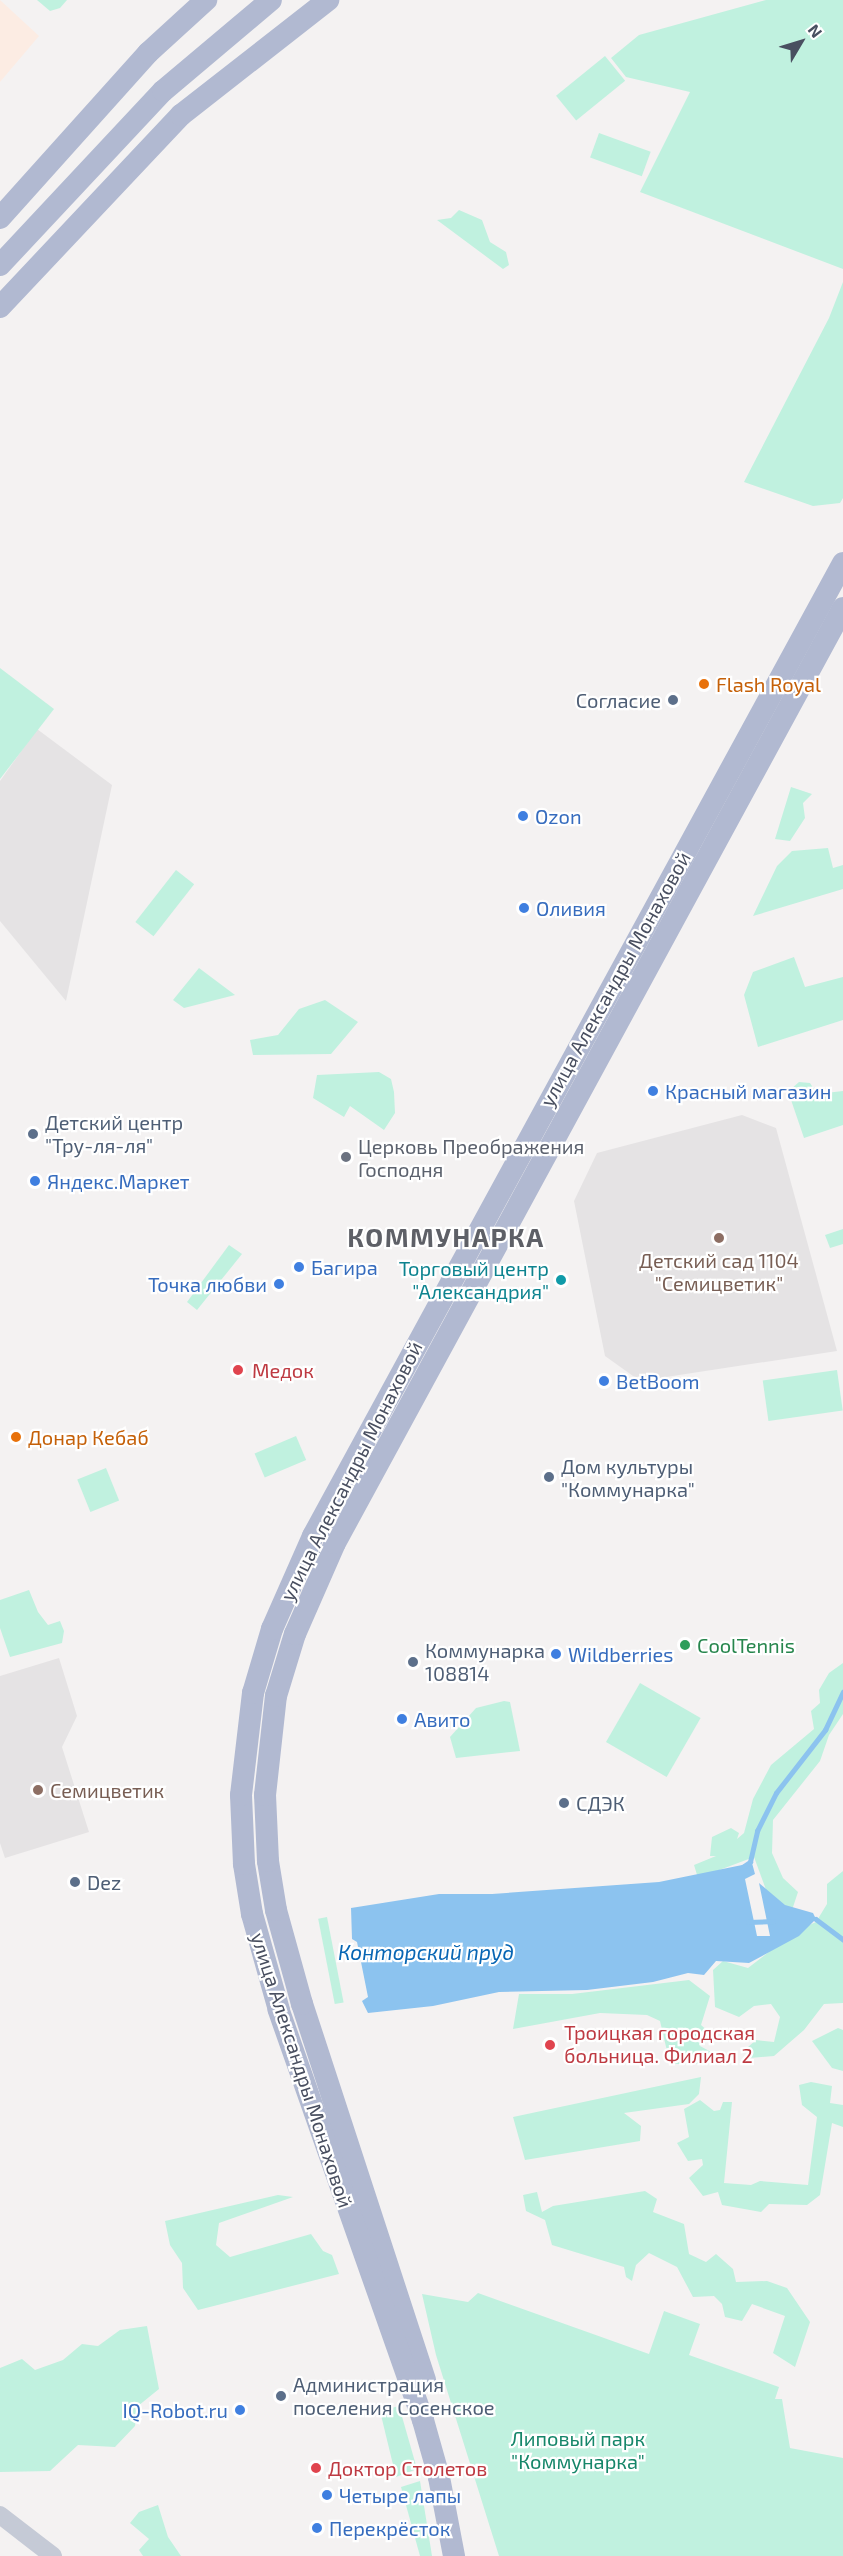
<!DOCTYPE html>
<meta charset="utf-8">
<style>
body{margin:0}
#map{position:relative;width:843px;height:2556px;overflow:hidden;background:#f4f2f2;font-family:"Exo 2",sans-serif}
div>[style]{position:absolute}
.education>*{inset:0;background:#e5e3e4}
.medical>*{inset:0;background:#fcece3}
.green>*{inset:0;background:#c0f1df;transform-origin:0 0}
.water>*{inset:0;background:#8cc3ef}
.stream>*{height:4.5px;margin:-2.25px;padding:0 2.25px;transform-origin:2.25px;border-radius:2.25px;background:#8cc3ef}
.minor>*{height:18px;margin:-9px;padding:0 9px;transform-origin:9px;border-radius:9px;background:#c5cad6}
.major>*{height:22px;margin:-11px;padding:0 11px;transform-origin:11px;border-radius:11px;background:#b1b9d1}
.dots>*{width:16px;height:16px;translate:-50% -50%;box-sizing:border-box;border:3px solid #fff;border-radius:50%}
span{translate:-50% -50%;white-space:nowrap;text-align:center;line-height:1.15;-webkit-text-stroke:4.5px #fff;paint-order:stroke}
.food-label{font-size:20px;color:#c56008}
.left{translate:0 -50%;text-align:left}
.service-label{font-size:20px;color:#4e5e75}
.right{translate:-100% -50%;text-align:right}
.shop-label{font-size:20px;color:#366cbe}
.street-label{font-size:20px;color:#494f60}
.worship-label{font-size:20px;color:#5b616d}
.education-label{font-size:20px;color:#785e54}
.culture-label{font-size:20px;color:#0d838f}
.health-label{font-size:20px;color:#be3a42}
.leisure-label{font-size:20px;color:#27864d}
.park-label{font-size:20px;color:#158669}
.water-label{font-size:21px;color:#0866b4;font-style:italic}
.district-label{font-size:26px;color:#5e6067;font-weight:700;letter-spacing:1.5px}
.north{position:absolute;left:771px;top:12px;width:60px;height:60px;-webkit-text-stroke:4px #fff;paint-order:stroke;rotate:52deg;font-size:16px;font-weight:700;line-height:24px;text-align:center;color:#494f60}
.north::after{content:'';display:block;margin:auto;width:21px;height:27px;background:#494f60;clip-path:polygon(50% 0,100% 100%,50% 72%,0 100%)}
</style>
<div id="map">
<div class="education">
<i style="clip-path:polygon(37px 729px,112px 785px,66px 1001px,0 921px,0 781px)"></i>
<i style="clip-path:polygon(742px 1115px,776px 1128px,837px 1351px,640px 1381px,605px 1356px,574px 1201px,597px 1153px)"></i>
<i style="clip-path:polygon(59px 1658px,77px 1716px,62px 1747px,89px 1832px,5px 1858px,0 1843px,0 1676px)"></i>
</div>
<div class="medical">
<i style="clip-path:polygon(0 0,39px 36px,0 82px)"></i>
</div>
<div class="green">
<i style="clip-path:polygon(37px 0,67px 0,60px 8px,50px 11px)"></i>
<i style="clip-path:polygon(766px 0,843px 0,843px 269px,640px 192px,690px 92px,626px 77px,611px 58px,639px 35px)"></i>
<i style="left:605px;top:56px;width:32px;height:63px;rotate:51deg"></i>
<i style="left:599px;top:133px;width:55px;height:26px;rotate:20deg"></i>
<i style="clip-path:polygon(459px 210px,482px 220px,490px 242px,506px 252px,509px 265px,503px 269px,437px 220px,451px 218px)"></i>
<i style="clip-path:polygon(843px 282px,843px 498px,840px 503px,813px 506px,744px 482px,829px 318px)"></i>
<i style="clip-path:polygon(0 668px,54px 709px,0 779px)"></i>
<i style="clip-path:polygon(791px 787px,812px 794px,803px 803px,805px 818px,790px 841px,775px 839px)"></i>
<i style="clip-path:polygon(828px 848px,833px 868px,843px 865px,843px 889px,753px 916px,777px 866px,792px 851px)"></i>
<i style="left:176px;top:870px;width:23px;height:66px;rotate:38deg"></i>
<i style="clip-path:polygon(794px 957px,805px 987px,843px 977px,843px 1020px,758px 1047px,744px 995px,753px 972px)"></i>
<i style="clip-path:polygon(199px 968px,235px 995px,184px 1008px,173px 1000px)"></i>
<i style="clip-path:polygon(325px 1000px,358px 1022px,331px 1054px,253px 1055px,250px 1040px,278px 1035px,299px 1009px)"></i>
<i style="clip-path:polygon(379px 1072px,391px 1079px,394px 1092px,395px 1113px,384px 1130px,350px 1106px,344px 1117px,313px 1098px,317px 1075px)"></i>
<i style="clip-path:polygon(799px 1082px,810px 1083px,817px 1094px,843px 1091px,843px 1125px,804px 1138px,790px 1097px,791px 1089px)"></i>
<i style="clip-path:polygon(843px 1229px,843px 1244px,830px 1248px,825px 1235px)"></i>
<i style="clip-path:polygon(229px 1245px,242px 1254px,197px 1310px,187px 1302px)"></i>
<i style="left:837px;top:1370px;width:41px;height:75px;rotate:82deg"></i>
<i style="left:296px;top:1436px;width:26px;height:45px;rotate:67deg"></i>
<i style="left:106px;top:1468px;width:35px;height:31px;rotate:68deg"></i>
<i style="clip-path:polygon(29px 1590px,38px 1612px,48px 1625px,60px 1621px,64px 1631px,62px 1643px,10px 1657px,0 1628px,0 1600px)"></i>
<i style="clip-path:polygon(843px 1663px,843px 1714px,829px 1735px,820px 1761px,773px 1820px,772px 1853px,783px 1878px,798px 1892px,793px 1907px,783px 1914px,769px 1898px,754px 1857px,698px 1878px,694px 1865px,716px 1856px,710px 1856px,712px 1837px,731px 1828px,739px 1833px,737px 1839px,744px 1833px,753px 1799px,771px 1765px,814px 1729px,811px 1711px,820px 1703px,819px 1690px,829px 1673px)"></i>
<i style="left:640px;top:1683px;width:70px;height:68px;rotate:30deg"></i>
<i style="clip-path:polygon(504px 1701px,510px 1702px,520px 1751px,456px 1758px,450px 1737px,476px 1708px)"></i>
<i style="clip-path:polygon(843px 1871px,843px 2003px,824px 2004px,804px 2030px,774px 2056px,750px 2058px,748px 2047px,756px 2040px,774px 2042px,780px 2017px,771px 2004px,754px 2006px,739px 2017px,715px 2007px,713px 1970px,723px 1961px,748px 1968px,796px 1931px,816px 1922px,827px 1904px,827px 1884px)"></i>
<i style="left:327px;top:1917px;width:87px;height:9px;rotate:79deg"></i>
<i style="clip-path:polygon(689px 1980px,710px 1996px,701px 2025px,709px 2032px,700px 2046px,713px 2053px,708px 2062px,696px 2064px,694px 2053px,681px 2064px,670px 2064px,660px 2021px,647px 2015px,600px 2013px,513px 2029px,519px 1994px,572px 1994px)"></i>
<i style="clip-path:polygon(838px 2028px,843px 2030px,843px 2071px,832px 2068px,812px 2041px)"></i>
<i style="clip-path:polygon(701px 2077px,699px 2094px,689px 2104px,624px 2113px,641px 2126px,640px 2141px,525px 2160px,513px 2117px)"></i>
<i style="clip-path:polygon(811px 2082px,832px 2086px,830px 2103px,843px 2105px,843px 2127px,832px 2123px,820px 2195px,807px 2205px,769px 2204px,761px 2212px,722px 2205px,718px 2192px,703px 2196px,689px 2178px,703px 2165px,702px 2159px,688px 2161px,677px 2143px,689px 2137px,684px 2109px,700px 2100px,714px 2111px,720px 2110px,723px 2102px,732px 2102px,724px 2183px,751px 2185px,760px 2181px,808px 2185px,817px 2117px,802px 2105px,799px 2085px)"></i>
<i style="clip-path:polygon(645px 2191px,657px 2199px,653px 2212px,684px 2224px,689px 2254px,706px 2262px,716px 2254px,733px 2269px,736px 2282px,767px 2281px,787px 2288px,810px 2322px,795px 2367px,773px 2353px,785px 2316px,752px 2304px,742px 2321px,725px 2317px,722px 2304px,714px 2296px,693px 2297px,677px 2267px,649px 2253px,636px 2265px,632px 2281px,626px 2277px,624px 2267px,552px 2245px,545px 2220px,526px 2211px,523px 2195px,537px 2192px,542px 2212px,553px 2206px)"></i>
<i style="clip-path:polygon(278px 2195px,293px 2197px,219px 2223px,216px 2245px,230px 2257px,311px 2234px,323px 2251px,332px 2255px,339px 2274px,198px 2310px,183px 2288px,182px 2263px,170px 2245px,165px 2221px)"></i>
<i style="clip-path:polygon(478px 2293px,649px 2354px,664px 2311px,700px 2324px,689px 2355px,779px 2387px,775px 2399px,782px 2399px,790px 2448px,843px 2458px,843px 2556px,499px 2556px,436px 2355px,422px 2294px,468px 2302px)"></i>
<i style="clip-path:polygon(147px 2326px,159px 2389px,138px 2406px,135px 2426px,115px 2447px,78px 2445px,50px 2471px,0 2472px,0 2368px,22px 2359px,35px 2370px,63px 2360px,82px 2344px,98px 2346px,120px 2330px)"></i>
<i style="clip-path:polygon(399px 2406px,417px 2469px,396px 2477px,380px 2411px)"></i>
<i style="clip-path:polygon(420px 2481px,432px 2556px,420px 2556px,401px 2487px)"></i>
<i style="clip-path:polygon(158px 2505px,168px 2537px,181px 2556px,143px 2556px,139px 2550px,149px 2539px,130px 2523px,139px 2512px)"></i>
</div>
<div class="water">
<i style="clip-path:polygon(752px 1863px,755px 1874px,745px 1879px,757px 1936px,770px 1936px,759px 1883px,785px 1905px,813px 1913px,816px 1919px,799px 1936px,749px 1963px,716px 1961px,704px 1975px,688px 1973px,653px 1982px,587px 1990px,499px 1992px,433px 2006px,368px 2013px,362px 2001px,368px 1997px,357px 1942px,352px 1939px,351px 1908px,439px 1894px,492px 1894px,659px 1882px)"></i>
</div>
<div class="stream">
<i style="left:741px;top:1868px;width:11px;rotate:-34deg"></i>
<i style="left:750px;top:1862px;width:32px;rotate:-77deg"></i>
<i style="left:757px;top:1831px;width:42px;rotate:-63.4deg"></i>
<i style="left:776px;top:1793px;width:80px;rotate:-52.1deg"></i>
<i style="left:825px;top:1730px;width:42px;rotate:-64.7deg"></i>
<i style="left:811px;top:1919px;width:5px"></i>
<i style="left:816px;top:1919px;width:34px;rotate:37deg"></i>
<i style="left:748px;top:1922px;width:25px;rotate:-2deg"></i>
</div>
<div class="minor">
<i style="left:0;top:2515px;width:67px;rotate:37.7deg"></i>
</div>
<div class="major">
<i style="left:0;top:218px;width:222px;rotate:-48.1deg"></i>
<i style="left:148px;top:53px;width:79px;rotate:-42.4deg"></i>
<i style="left:0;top:265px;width:238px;rotate:-46.9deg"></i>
<i style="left:163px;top:91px;width:141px;rotate:-40.1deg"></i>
<i style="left:0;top:307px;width:264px;rotate:-46.7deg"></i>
<i style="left:181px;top:115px;width:187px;rotate:-38deg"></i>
<i style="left:425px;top:2380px;width:396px;rotate:-108.1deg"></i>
<i style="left:302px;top:2004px;width:98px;rotate:-105.5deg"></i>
<i style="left:276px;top:1910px;width:50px;rotate:-99.3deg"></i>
<i style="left:268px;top:1861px;width:66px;rotate:-92.6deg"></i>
<i style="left:265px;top:1795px;width:100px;rotate:-83.7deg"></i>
<i style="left:276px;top:1696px;width:65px;rotate:-73deg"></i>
<i style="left:295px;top:1634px;width:99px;rotate:-66.3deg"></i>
<i style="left:335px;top:1543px;width:1064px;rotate:-61.48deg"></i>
<i style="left:454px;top:2556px;width:80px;rotate:-100.8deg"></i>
<i style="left:439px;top:2477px;width:59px;rotate:-105.7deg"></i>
<i style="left:423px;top:2420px;width:435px;rotate:-109.4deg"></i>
<i style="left:279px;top:2010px;width:100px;rotate:-105.7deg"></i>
<i style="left:252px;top:1914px;width:51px;rotate:-99.1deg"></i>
<i style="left:244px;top:1864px;width:69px;rotate:-92.5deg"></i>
<i style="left:241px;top:1795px;width:103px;rotate:-83.3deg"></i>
<i style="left:253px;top:1693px;width:67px;rotate:-73.5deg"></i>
<i style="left:272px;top:1629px;width:102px;rotate:-66.2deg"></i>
<i style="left:313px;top:1536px;width:1108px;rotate:-61.42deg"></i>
</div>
<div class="dots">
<i style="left:704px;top:684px;background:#e8710a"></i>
<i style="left:673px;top:700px;background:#5c6f8a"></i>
<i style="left:523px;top:816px;background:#3f7fe0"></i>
<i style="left:524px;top:908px;background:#3f7fe0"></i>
<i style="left:653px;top:1091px;background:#3f7fe0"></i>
<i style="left:33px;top:1134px;background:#5c6f8a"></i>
<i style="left:346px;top:1157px;background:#6b7280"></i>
<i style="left:35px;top:1181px;background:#3f7fe0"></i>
<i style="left:719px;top:1238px;background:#8d6e63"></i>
<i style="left:299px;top:1267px;background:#3f7fe0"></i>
<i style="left:561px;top:1280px;background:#0f9aa8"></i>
<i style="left:279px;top:1284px;background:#3f7fe0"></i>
<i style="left:238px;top:1370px;background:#e0444e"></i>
<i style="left:604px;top:1381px;background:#3f7fe0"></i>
<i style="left:16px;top:1437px;background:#e8710a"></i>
<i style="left:549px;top:1477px;background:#5c6f8a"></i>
<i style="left:685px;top:1645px;background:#2e9e5b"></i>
<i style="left:556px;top:1654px;background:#3f7fe0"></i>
<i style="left:413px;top:1662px;background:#5c6f8a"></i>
<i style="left:402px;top:1719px;background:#3f7fe0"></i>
<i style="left:38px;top:1790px;background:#8d6e63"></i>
<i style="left:564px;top:1803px;background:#5c6f8a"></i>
<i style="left:75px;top:1882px;background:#5c6f8a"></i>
<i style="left:550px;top:2045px;background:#e0444e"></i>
<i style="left:281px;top:2396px;background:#5c6f8a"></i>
<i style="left:240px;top:2410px;background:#3f7fe0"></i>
<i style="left:316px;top:2468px;background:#e0444e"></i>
<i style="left:327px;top:2495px;background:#3f7fe0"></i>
<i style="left:317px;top:2528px;background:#3f7fe0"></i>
</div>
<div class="food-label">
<span class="left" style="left:716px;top:684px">Flash Royal</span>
<span class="left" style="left:28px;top:1437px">Донар Кебаб</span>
</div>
<div class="service-label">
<span class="right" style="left:661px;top:700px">Согласие</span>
<span class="left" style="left:45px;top:1134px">Детский центр<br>"Тру-ля-ля"</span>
<span class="left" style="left:561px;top:1478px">Дом культуры<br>"Коммунарка"</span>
<span class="left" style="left:425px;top:1662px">Коммунарка<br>108814</span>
<span class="left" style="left:576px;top:1803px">СДЭК</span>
<span class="left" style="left:87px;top:1882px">Dez</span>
<span class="left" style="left:293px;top:2396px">Администрация<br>поселения Сосенское</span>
</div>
<div class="shop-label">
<span class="left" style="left:535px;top:816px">Ozon</span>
<span class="left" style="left:536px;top:908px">Оливия</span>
<span class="left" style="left:665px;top:1091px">Красный магазин</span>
<span class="left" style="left:47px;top:1181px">Яндекс.Маркет</span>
<span class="left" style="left:311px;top:1267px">Багира</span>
<span class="right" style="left:267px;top:1284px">Точка любви</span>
<span class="left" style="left:616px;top:1381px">BetBoom</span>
<span class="left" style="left:568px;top:1654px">Wildberries</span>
<span class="left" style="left:414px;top:1719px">Авито</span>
<span class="right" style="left:228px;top:2410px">IQ-Robot.ru</span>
<span class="left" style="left:339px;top:2495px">Четыре лапы</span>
<span class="left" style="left:329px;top:2528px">Перекрёсток</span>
</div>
<div class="street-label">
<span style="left:615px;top:979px;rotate:-61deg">улица Александры Монаховой</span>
<span style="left:351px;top:1471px;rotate:-63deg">улица Александры Монаховой</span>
<span style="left:302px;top:2070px;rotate:72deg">улица Александры Монаховой</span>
</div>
<div class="worship-label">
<span class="left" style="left:358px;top:1158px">Церковь Преображения<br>Господня</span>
</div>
<div class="education-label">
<span style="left:719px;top:1272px">Детский сад 1104<br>"Семицветик"</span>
<span class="left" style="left:50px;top:1790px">Семицветик</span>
</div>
<div class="culture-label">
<span class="right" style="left:549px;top:1280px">Торговый центр<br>"Александрия"</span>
</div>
<div class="health-label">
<span class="left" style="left:252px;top:1370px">Медок</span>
<span class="left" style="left:564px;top:2044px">Троицкая городская<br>больница. Филиал 2</span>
<span class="left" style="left:328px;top:2468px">Доктор Столетов</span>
</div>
<div class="leisure-label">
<span class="left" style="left:697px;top:1645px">CoolTennis</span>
</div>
<div class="park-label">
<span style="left:578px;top:2450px">Липовый парк<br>"Коммунарка"</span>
</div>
<div class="water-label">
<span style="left:426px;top:1952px">Конторский пруд</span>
</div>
<div class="district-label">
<span style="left:446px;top:1237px">КОММУНАРКА</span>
</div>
<div class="north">N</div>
</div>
